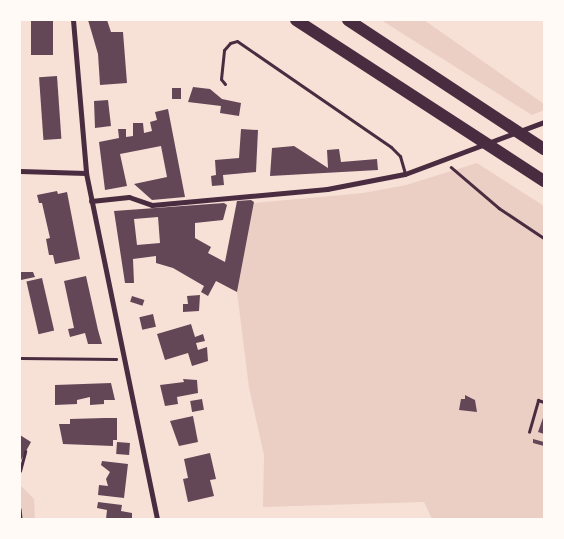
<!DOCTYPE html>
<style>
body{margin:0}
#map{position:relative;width:564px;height:539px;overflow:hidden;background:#f7e1d7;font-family:"Titillium Web",sans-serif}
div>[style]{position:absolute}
.green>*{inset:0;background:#ebcfc5}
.building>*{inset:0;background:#644757;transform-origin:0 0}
.path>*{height:2.5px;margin:-1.25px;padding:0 1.25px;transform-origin:1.25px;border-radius:1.25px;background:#4a2c40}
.service>*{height:3px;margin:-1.5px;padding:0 1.5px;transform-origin:1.5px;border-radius:1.5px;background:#4a2c40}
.minor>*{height:5px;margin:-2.5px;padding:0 2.5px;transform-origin:2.5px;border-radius:2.5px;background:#4a2c40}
.motorway>*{height:12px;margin:-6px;padding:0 6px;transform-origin:6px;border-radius:6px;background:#4a2c40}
span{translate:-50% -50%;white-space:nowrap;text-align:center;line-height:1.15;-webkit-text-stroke:4px #fffaf5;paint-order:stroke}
.frame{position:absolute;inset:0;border:21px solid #fffaf5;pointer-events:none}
</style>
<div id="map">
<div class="green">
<i style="clip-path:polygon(381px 20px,424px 20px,544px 104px,544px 110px,532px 115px)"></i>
<i style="clip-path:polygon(477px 163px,544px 206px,544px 519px,432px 519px,424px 502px,263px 507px,264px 455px,249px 388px,237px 292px,254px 203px,363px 193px,406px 185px)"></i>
<i style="clip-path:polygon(20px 485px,34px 499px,35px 519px,20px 519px)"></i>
</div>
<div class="building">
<i style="left:31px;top:20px;width:22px;height:35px"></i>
<i style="clip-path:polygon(88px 20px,107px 20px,111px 32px,123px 32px,127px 83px,100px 85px,98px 54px)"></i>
<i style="left:57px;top:76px;width:63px;height:18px;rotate:86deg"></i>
<i style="clip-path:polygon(193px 87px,210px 89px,222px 99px,241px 103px,239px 116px,220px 113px,221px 106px,188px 102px)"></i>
<i style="left:172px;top:88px;width:9px;height:11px"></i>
<i style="clip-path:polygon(108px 100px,111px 126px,95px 128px,94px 101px)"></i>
<i style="clip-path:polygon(168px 109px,185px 197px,152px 200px,134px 184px,167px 177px,161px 146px,120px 154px,127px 186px,105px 190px,99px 142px,119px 138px,118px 129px,126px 129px,126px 137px,133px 136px,133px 123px,143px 123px,144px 133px,152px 131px,150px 122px,157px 120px,155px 112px)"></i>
<i style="clip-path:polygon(241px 129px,258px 130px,256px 172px,223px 175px,224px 185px,212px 186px,211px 176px,216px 175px,215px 160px,239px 158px)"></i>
<i style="clip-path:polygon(294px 146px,328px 168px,327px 150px,339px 149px,341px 162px,377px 159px,378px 170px,270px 176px,272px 148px)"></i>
<i style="clip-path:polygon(57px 191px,58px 194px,67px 192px,80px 259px,55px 264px,53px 255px,49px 255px,46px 239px,50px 238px,42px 203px,39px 203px,37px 195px)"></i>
<i style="clip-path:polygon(evenodd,251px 200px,254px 202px,237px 292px,216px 281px,208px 296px,201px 292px,204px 286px,173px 268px,156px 263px,156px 256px,133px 259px,134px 283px,125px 283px,114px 211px,224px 203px,227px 205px,223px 220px,195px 223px,195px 238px,211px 247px,208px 253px,225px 262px,237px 201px,251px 200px,158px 217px,160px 243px,137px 245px,134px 219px,158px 217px)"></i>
<i style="clip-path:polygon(20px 272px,33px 272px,35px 277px,21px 280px)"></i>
<i style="clip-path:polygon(86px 276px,98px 330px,102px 344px,88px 344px,85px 333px,70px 337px,68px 329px,74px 328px,64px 281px)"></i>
<i style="left:42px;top:278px;width:54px;height:16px;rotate:77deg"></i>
<i style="clip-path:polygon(200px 295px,199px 311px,183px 312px,183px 304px,188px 304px,187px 296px)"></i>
<i style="left:132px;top:296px;width:13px;height:6px;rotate:18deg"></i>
<i style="left:153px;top:314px;width:13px;height:14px;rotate:77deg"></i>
<i style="clip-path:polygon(191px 324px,195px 337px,203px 334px,205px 341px,196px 343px,198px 350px,207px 347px,208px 361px,192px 366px,188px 353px,165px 360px,157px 334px)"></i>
<i style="clip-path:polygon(183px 379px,197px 380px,198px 393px,177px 397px,178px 404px,165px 406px,160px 385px,184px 382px)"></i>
<i style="clip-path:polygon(111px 383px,115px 400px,104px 400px,104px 404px,90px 405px,90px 397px,77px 400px,77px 404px,55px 405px,55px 385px)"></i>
<i style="clip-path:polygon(465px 395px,475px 400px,477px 412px,459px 410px,461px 399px,465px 399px)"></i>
<i style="left:202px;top:399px;width:11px;height:12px;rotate:80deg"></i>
<i style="clip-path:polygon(544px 415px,544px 434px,538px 432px)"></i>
<i style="clip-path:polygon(193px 416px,198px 442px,179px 446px,170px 421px)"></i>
<i style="clip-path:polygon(104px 418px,117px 418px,117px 440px,113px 440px,113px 446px,63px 444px,59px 424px,70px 424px,70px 419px)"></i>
<i style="clip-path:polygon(20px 435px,31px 442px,20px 462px)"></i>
<i style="clip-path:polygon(533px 439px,544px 442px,544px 446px,533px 443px)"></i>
<i style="left:117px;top:442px;width:13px;height:12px;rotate:4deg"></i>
<i style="clip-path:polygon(210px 453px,216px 479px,210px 480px,214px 496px,188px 502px,183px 479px,188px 478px,184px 459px)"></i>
<i style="clip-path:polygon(102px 461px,128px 464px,124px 498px,98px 495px,99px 485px,108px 486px,106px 479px,110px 472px,101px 465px)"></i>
<i style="clip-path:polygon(98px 502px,122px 505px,121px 511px,132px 513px,132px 519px,106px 519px,107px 510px,97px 508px)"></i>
</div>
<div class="path">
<i style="left:451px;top:167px;width:63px;rotate:40.5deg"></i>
<i style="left:499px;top:208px;width:54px;rotate:33.7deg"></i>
<i style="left:20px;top:358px;width:96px;rotate:0.6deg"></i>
<i style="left:529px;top:432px;width:33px;rotate:-74deg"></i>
<i style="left:538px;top:400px;width:6px;rotate:18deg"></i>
<i style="left:20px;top:471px;width:20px;rotate:-75deg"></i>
<i style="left:20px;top:509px;width:10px;rotate:84deg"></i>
</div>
<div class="service">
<i style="left:225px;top:84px;width:6px;rotate:-129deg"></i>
<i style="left:221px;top:79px;width:29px;rotate:-84deg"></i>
<i style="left:224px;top:50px;width:9px;rotate:-49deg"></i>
<i style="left:230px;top:43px;width:7px;rotate:-16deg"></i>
<i style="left:237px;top:41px;width:187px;rotate:34.5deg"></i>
<i style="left:391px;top:147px;width:13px;rotate:45deg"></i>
<i style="left:400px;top:156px;width:19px;rotate:74deg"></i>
</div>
<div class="minor">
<i style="left:73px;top:20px;width:154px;rotate:85.1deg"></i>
<i style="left:86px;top:173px;width:353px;rotate:78.4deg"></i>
<i style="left:20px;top:171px;width:66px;rotate:1.7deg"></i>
<i style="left:91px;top:201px;width:38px;rotate:-6deg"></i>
<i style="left:129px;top:197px;width:24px;rotate:19deg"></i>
<i style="left:152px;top:205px;width:176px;rotate:-5.2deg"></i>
<i style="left:327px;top:189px;width:79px;rotate:-10.9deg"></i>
<i style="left:405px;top:174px;width:148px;rotate:-20.5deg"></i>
</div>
<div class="motorway">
<i style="left:296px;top:20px;width:296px;rotate:33deg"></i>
<i style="left:348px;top:20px;width:235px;rotate:33.4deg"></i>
</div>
<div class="frame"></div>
</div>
